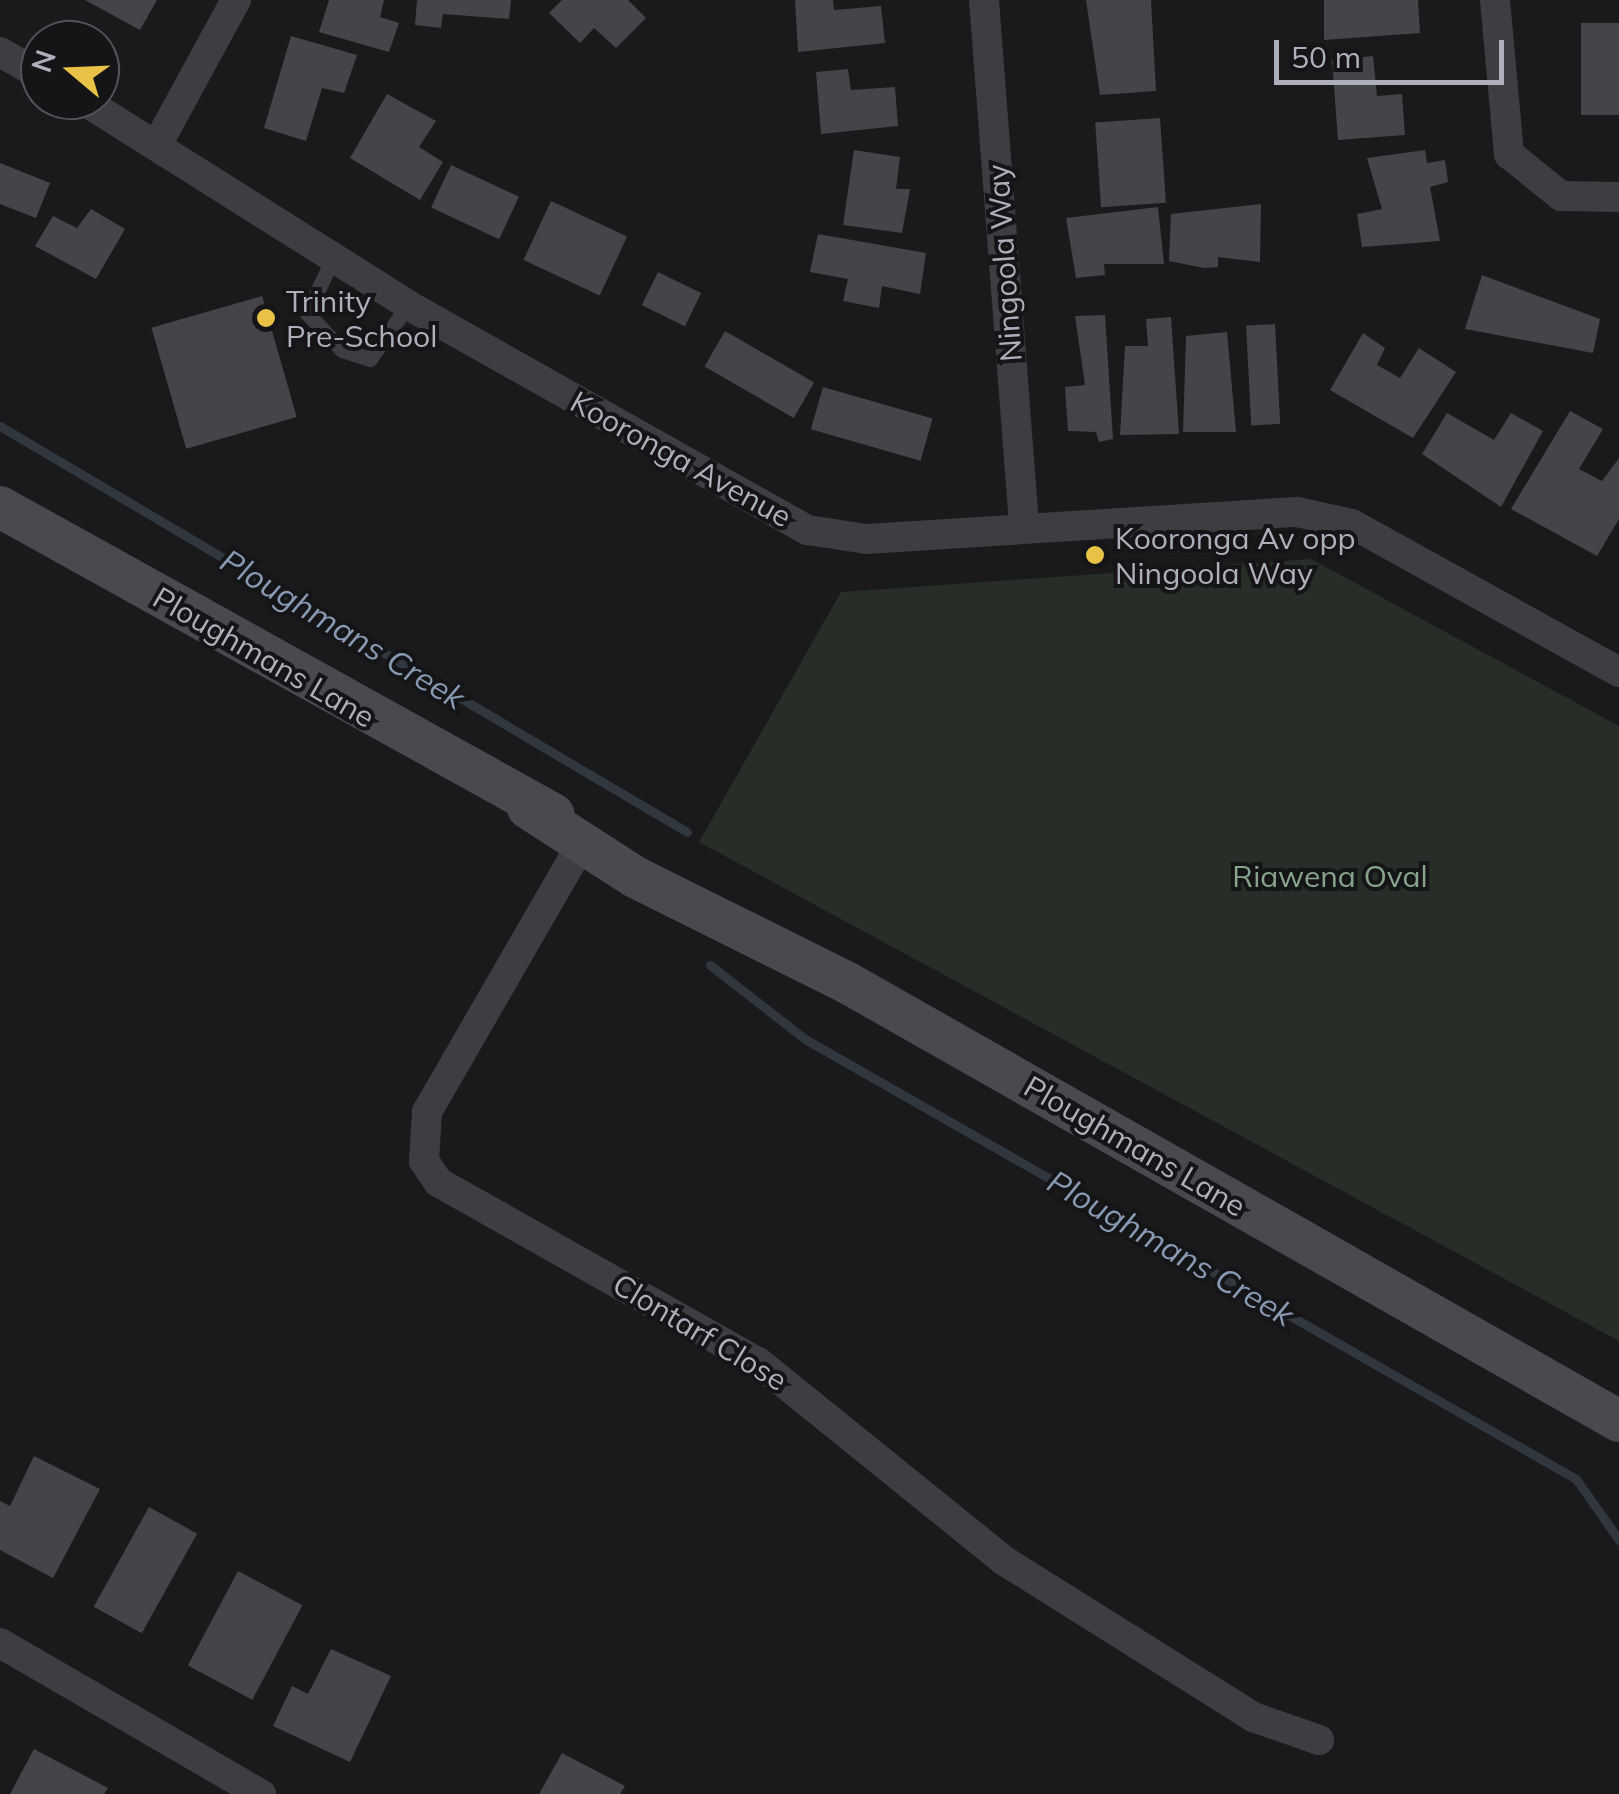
<!DOCTYPE html>
<style>
body{margin:0}
#map{position:relative;width:1619px;height:1794px;overflow:hidden;background:#1a1a1c;font-family:Mulish,sans-serif}
div>[style]{position:absolute}
.green>*{inset:0;background:#262e27}
.stream>*{height:9px;margin:-4.5px;padding:0 4.5px;transform-origin:4.5px;border-radius:4.5px;background:#30373f}
.building>*{inset:0;background:#444548;transform-origin:0 0}
.lane>*{height:15px;margin:-7.5px;padding:0 7.5px;transform-origin:7.5px;border-radius:7.5px;background:#3d3d42}
.street>*{height:30px;margin:-15px;padding:0 15px;transform-origin:15px;border-radius:15px;background:#3d3d42}
.secondary>*{height:42px;margin:-21px;padding:0 21px;transform-origin:21px;border-radius:21px;background:#494a50}
.dots>*{width:28px;height:28px;translate:-50% -50%;box-sizing:border-box;border:5px solid #151417;border-radius:50%}
span{translate:-50% -50%;white-space:nowrap;text-align:center;line-height:1.15;-webkit-text-stroke:8px #151417;paint-order:stroke}
.street-label{font-size:30px;color:#adb0ba}
.poi-label{font-size:30px;color:#adb0ba}
.left{translate:0 -50%;text-align:left}
.park-label{font-size:30px;color:#85a48a}
.water-label{font-size:32px;color:#8799b3;font-style:italic}
.north{position:absolute;left:20px;top:20px;width:100px;height:100px;box-sizing:border-box;background:#151417;border:2px solid #525258;border-radius:50%;rotate:289deg;font-size:28px;font-weight:700;line-height:40px;text-align:center;color:#adb0ba}
.north::after{content:'';display:block;margin:auto;width:35px;height:45px;background:#e7c246;clip-path:polygon(50% 0,100% 100%,50% 72%,0 100%)}
.scale{position:absolute;left:1274px;top:40px;width:230px;height:45px;box-sizing:border-box;border:5px solid #adb0ba;border-top:0;padding-left:12px;font-size:30px;line-height:35px;white-space:nowrap;color:#adb0ba;-webkit-text-stroke:8px #151417;paint-order:stroke}
</style>
<div id="map">
<div class="green">
<i style="clip-path:polygon(1311px 559px,1619px 726px,1619px 1341px,699px 842px,841px 592px)"></i>
</div>
<div class="stream">
<i style="left:0;top:426px;width:798px;rotate:30.58deg"></i>
<i style="left:710px;top:965px;width:120px;rotate:37.9deg"></i>
<i style="left:805px;top:1039px;width:888px;rotate:29.71deg"></i>
<i style="left:1576px;top:1479px;width:75px;rotate:54.8deg"></i>
</div>
<div class="building">
<i style="clip-path:polygon(85px 0,157px 0,140px 30px)"></i>
<i style="clip-path:polygon(329px 0,384px 0,380px 17px,399px 23px,389px 52px,319px 32px)"></i>
<i style="clip-path:polygon(417px 0,511px 0,509px 19px,443px 14px,441px 28px,415px 25px)"></i>
<i style="clip-path:polygon(562px 0,628px 0,646px 18px,616px 48px,594px 28px,580px 43px,549px 13px)"></i>
<i style="clip-path:polygon(795px 0,833px 0,834px 10px,881px 6px,885px 43px,798px 52px)"></i>
<i style="clip-path:polygon(1086px 0,1151px 0,1156px 91px,1100px 95px)"></i>
<i style="clip-path:polygon(1324px 0,1418px 0,1420px 33px,1324px 40px)"></i>
<i style="left:1619px;top:23px;width:92px;height:38px;rotate:90deg"></i>
<i style="clip-path:polygon(291px 36px,357px 55px,344px 93px,322px 88px,306px 141px,264px 128px)"></i>
<i style="clip-path:polygon(1373px 56px,1377px 96px,1402px 94px,1405px 135px,1338px 140px,1332px 60px)"></i>
<i style="clip-path:polygon(848px 69px,851px 90px,895px 87px,898px 126px,821px 134px,816px 72px)"></i>
<i style="clip-path:polygon(387px 94px,436px 121px,419px 147px,443px 162px,420px 200px,350px 158px)"></i>
<i style="left:1160px;top:118px;width:85px;height:65px;rotate:86deg"></i>
<i style="clip-path:polygon(854px 150px,900px 157px,896px 189px,910px 189px,902px 233px,843px 225px)"></i>
<i style="clip-path:polygon(1425px 150px,1427px 163px,1445px 160px,1448px 182px,1430px 187px,1440px 241px,1362px 247px,1357px 214px,1382px 209px,1367px 158px)"></i>
<i style="clip-path:polygon(0 163px,50px 183px,36px 218px,0 204px)"></i>
<i style="left:451px;top:165px;width:75px;height:47px;rotate:25deg"></i>
<i style="left:551px;top:201px;width:84px;height:65px;rotate:25deg"></i>
<i style="clip-path:polygon(1261px 204px,1260px 262px,1218px 257px,1218px 267px,1204px 268px,1169px 261px,1171px 214px)"></i>
<i style="clip-path:polygon(1158px 207px,1164px 264px,1104px 264px,1105px 275px,1076px 278px,1066px 218px)"></i>
<i style="clip-path:polygon(91px 209px,125px 229px,96px 279px,35px 246px,53px 216px,77px 228px)"></i>
<i style="clip-path:polygon(818px 234px,926px 253px,920px 294px,882px 286px,879px 308px,843px 301px,848px 279px,810px 272px)"></i>
<i style="left:658px;top:272px;width:48px;height:37px;rotate:26deg"></i>
<i style="clip-path:polygon(1482px 275px,1600px 319px,1593px 353px,1465px 329px)"></i>
<i style="left:262px;top:296px;width:126px;height:115px;rotate:74deg"></i>
<i style="clip-path:polygon(1105px 315px,1113px 439px,1099px 442px,1096px 432px,1068px 431px,1065px 387px,1085px 385px,1075px 316px)"></i>
<i style="clip-path:polygon(1171px 317px,1179px 434px,1120px 435px,1125px 346px,1148px 346px,1146px 319px)"></i>
<i style="left:1275px;top:324px;width:100px;height:29px;rotate:87deg"></i>
<i style="left:725px;top:331px;width:103px;height:41px;rotate:30deg"></i>
<i style="clip-path:polygon(1227px 332px,1236px 432px,1183px 432px,1186px 336px)"></i>
<i style="clip-path:polygon(1363px 333px,1385px 348px,1377px 365px,1400px 378px,1419px 348px,1456px 372px,1413px 438px,1330px 390px)"></i>
<i style="left:823px;top:387px;width:114px;height:44px;rotate:16deg"></i>
<i style="clip-path:polygon(1570px 411px,1603px 429px,1579px 469px,1602px 481px,1619px 458px,1619px 519px,1597px 556px,1511px 509px)"></i>
<i style="clip-path:polygon(1447px 413px,1494px 440px,1511px 413px,1543px 431px,1501px 507px,1422px 454px)"></i>
<i style="clip-path:polygon(34px 1456px,100px 1489px,53px 1578px,0 1550px,0 1501px,10px 1506px)"></i>
<i style="left:149px;top:1507px;width:55px;height:114px;rotate:29deg"></i>
<i style="left:238px;top:1571px;width:73px;height:107px;rotate:28deg"></i>
<i style="clip-path:polygon(331px 1649px,391px 1676px,350px 1762px,273px 1726px,292px 1686px,308px 1694px)"></i>
<i style="clip-path:polygon(34px 1749px,108px 1788px,104px 1794px,10px 1794px)"></i>
<i style="clip-path:polygon(562px 1753px,625px 1786px,620px 1794px,539px 1794px)"></i>
</div>
<div class="lane">
<i style="left:333px;top:258px;width:61px;rotate:115.3deg"></i>
<i style="left:307px;top:313px;width:51px;rotate:46.6deg"></i>
<i style="left:342px;top:350px;width:29px;rotate:18deg"></i>
<i style="left:370px;top:359px;width:66px;rotate:-54.9deg"></i>
</div>
<div class="street">
<i style="left:984px;top:0;width:527px;rotate:85.64deg"></i>
<i style="left:1495px;top:0;width:155px;rotate:84.8deg"></i>
<i style="left:1509px;top:154px;width:67px;rotate:38.9deg"></i>
<i style="left:1561px;top:196px;width:58px;rotate:1deg"></i>
<i style="left:0;top:52px;width:46px;rotate:29.9deg"></i>
<i style="left:83px;top:100px;width:384px;rotate:32.2deg"></i>
<i style="left:408px;top:305px;width:459px;rotate:29.4deg"></i>
<i style="left:808px;top:530px;width:59px;rotate:8.8deg"></i>
<i style="left:866px;top:539px;width:432px;rotate:-3.6deg"></i>
<i style="left:1297px;top:512px;width:56px;rotate:12.3deg"></i>
<i style="left:1352px;top:524px;width:305px;rotate:29deg"></i>
<i style="left:158px;top:143px;width:163px;rotate:-61.4deg"></i>
<i style="left:581px;top:845px;width:308px;rotate:120deg"></i>
<i style="left:427px;top:1112px;width:49px;rotate:93.5deg"></i>
<i style="left:424px;top:1161px;width:25px;rotate:56deg"></i>
<i style="left:438px;top:1182px;width:367px;rotate:29.4deg"></i>
<i style="left:758px;top:1362px;width:315px;rotate:38.9deg"></i>
<i style="left:1003px;top:1560px;width:295px;rotate:32.1deg"></i>
<i style="left:1253px;top:1717px;width:70px;rotate:19.2deg"></i>
<i style="left:0;top:1643px;width:302px;rotate:30.1deg"></i>
</div>
<div class="secondary">
<i style="left:0;top:507px;width:633px;rotate:29.04deg"></i>
<i style="left:528px;top:808px;width:127px;rotate:32.8deg"></i>
<i style="left:635px;top:877px;width:236px;rotate:26.5deg"></i>
<i style="left:846px;top:982px;width:889px;rotate:29.59deg"></i>
</div>
<div class="dots">
<i style="left:266px;top:318px;background:#e7c246"></i>
<i style="left:1095px;top:555px;background:#e7c246"></i>
</div>
<div class="street-label">
<span style="left:1004px;top:263px;rotate:-94deg">Ningoola Way</span>
<span style="left:681px;top:459px;rotate:29deg">Kooronga Avenue</span>
<span style="left:264px;top:657px;rotate:30deg">Ploughmans Lane</span>
<span style="left:1135px;top:1146px;rotate:30deg">Ploughmans Lane</span>
<span style="left:700px;top:1332px;rotate:31deg">Clontarf Close</span>
</div>
<div class="poi-label">
<span class="left" style="left:286px;top:318px">Trinity<br>Pre-School</span>
<span class="left" style="left:1115px;top:555px">Kooronga Av opp<br>Ningoola Way</span>
</div>
<div class="park-label">
<span style="left:1330px;top:876px">Riawena Oval</span>
</div>
<div class="water-label">
<span style="left:343px;top:629px;rotate:31deg">Ploughmans Creek</span>
<span style="left:1171px;top:1248px;rotate:30deg">Ploughmans Creek</span>
</div>
<div class="north">N</div>
<div class="scale">50 m</div>
</div>
